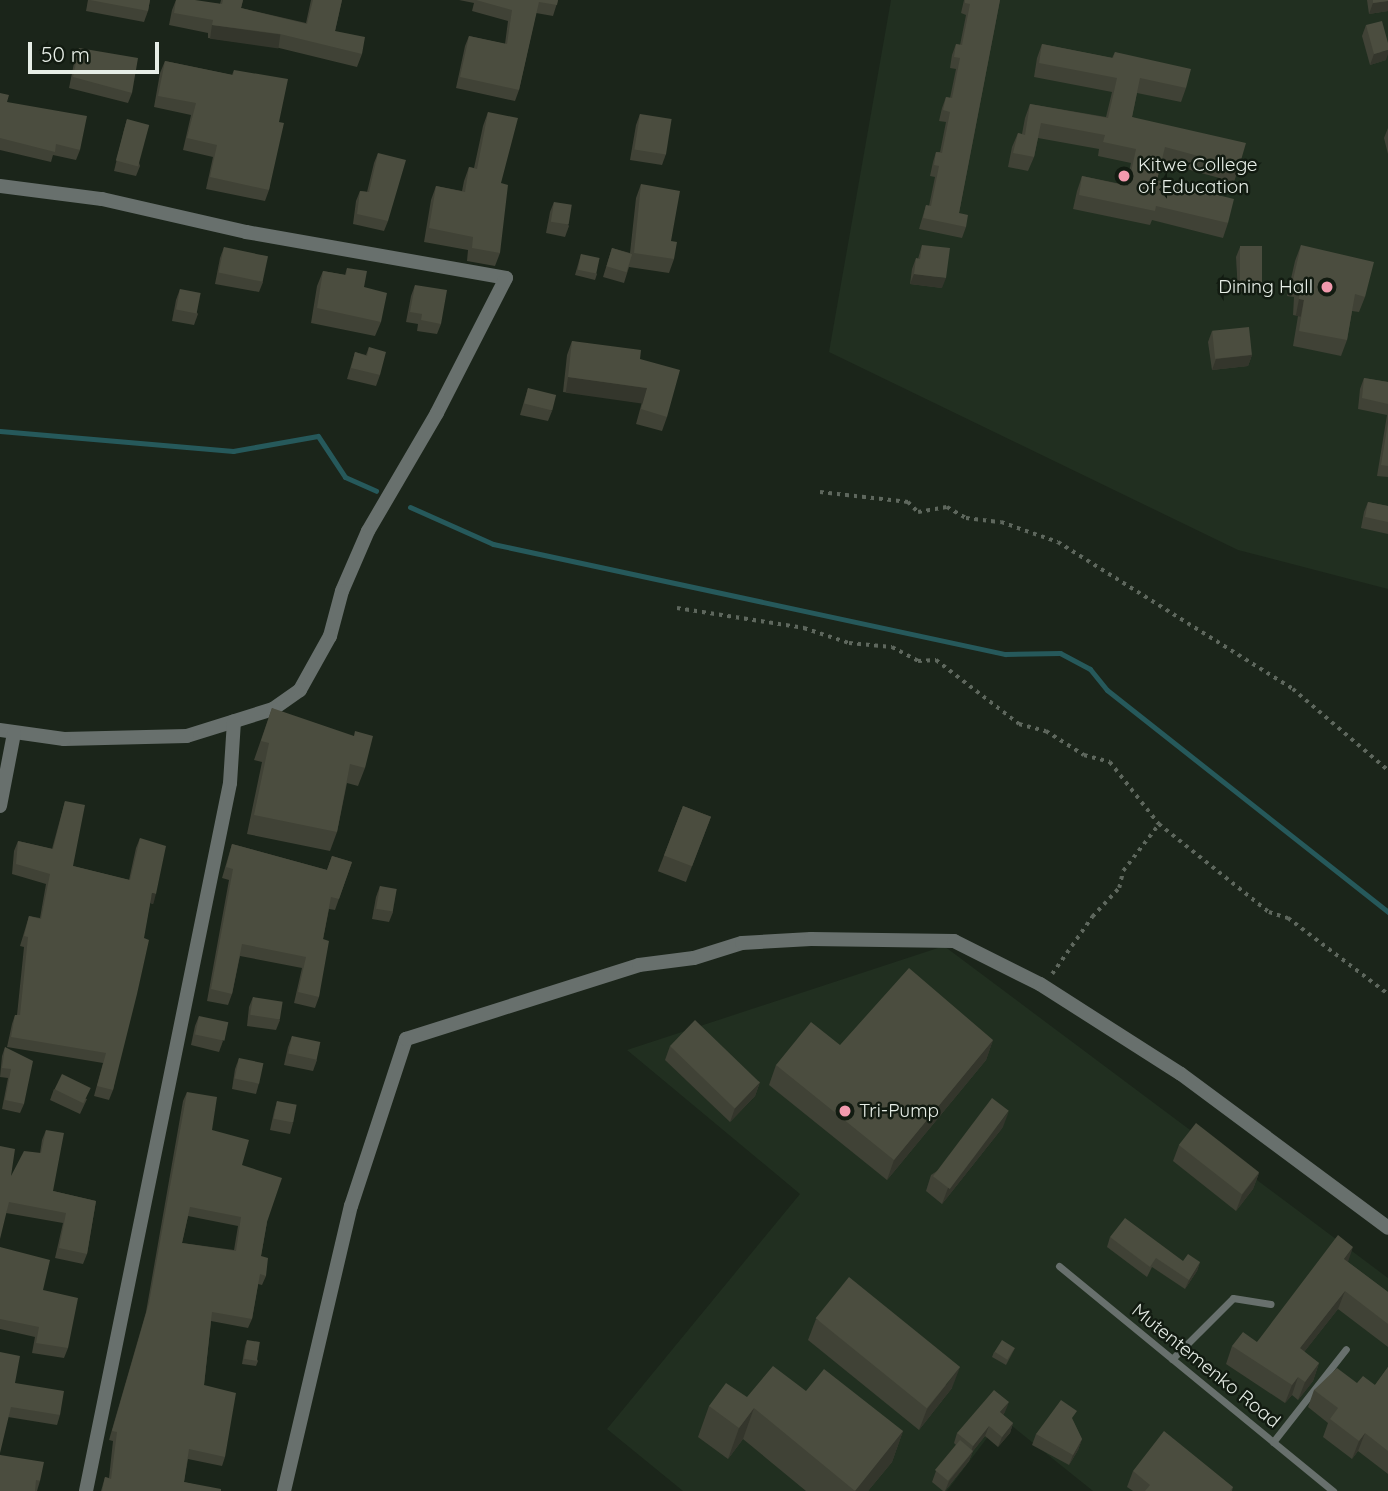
<!DOCTYPE html>
<style>
body{margin:0}
#map{position:relative;width:1388px;height:1491px;overflow:hidden;background:#1b251a;font-family:Quicksand,sans-serif}
div>[style]{position:absolute}
.built>*{inset:0;background:#212f20}
.stream>*{height:5px;margin:-2.5px;padding:0 2.5px;transform-origin:2.5px;border-radius:2.5px;background:#26595b}
.path>*{height:3.5px;margin-top:-1.75px;transform-origin:0;background:repeating-linear-gradient(90deg,#5e675d 0 3.5px,transparent 0 8.5px)}
.service>*{height:7px;margin:-3.5px;padding:0 3.5px;transform-origin:3.5px;border-radius:3.5px;background:#68706d}
.minor>*{height:14px;margin:-7px;padding:0 7px;transform-origin:7px;border-radius:7px;background:#68706d}
.wall>*{inset:0;background:#404236;transform-origin:0 0}
.shaded-wall>*{inset:0;background:#34362c;transform-origin:0 0}
.building>*{inset:0;background:#4b4d3f;transform-origin:0 0}
.dots>*{width:19px;height:19px;translate:-50% -50%;box-sizing:border-box;border:4px solid #121b11;border-radius:50%}
span{translate:-50% -50%;white-space:nowrap;text-align:center;line-height:1.15;-webkit-text-stroke:5px #121b11;paint-order:stroke}
.poi-label{font-size:19px;color:#e7eee7}
.left{translate:0 -50%;text-align:left}
.right{translate:-100% -50%;text-align:right}
.street-label{font-size:19px;color:#e7eee7}
.scale{position:absolute;left:28px;top:42px;width:131px;height:32px;box-sizing:border-box;border:4px solid #e7eee7;border-top:0;padding-left:9px;font-size:21px;line-height:24px;white-space:nowrap;color:#e7eee7;-webkit-text-stroke:5px #121b11;paint-order:stroke}
</style>
<div id="map">
<div class="built">
<i style="clip-path:polygon(891px 0,1388px 0,1388px 589px,1238px 550px,829px 352px)"></i>
<i style="clip-path:polygon(944px 946px,1388px 1278px,1388px 1491px,1093px 1491px,1002px 1418px,947px 1491px,683px 1491px,607px 1429px,800px 1194px,627px 1050px)"></i>
</div>
<div class="stream">
<i style="left:0;top:431px;width:234px;rotate:4.9deg"></i>
<i style="left:233px;top:451px;width:86px;rotate:-10deg"></i>
<i style="left:318px;top:436px;width:49px;rotate:56.6deg"></i>
<i style="left:345px;top:477px;width:34px;rotate:24deg"></i>
<i style="left:410px;top:507px;width:91px;rotate:24deg"></i>
<i style="left:493px;top:544px;width:524px;rotate:12.13deg"></i>
<i style="left:1005px;top:654px;width:55px;rotate:-1deg"></i>
<i style="left:1060px;top:653px;width:34px;rotate:28deg"></i>
<i style="left:1090px;top:669px;width:27px;rotate:51deg"></i>
<i style="left:1107px;top:690px;width:358px;rotate:38.3deg"></i>
</div>
<div class="path">
<i style="left:820px;top:492px;width:89px;rotate:6.5deg"></i>
<i style="left:908px;top:502px;width:14px;rotate:45deg"></i>
<i style="left:918px;top:512px;width:29px;rotate:-10deg"></i>
<i style="left:947px;top:507px;width:22px;rotate:30deg"></i>
<i style="left:966px;top:518px;width:35px;rotate:7deg"></i>
<i style="left:1001px;top:522px;width:60px;rotate:19.3deg"></i>
<i style="left:1058px;top:542px;width:277px;rotate:32deg"></i>
<i style="left:1293px;top:689px;width:125px;rotate:40.5deg"></i>
<i style="left:677px;top:608px;width:129px;rotate:8.9deg"></i>
<i style="left:804px;top:628px;width:47px;rotate:18.4deg"></i>
<i style="left:849px;top:643px;width:43px;rotate:5.3deg"></i>
<i style="left:892px;top:647px;width:30px;rotate:28deg"></i>
<i style="left:918px;top:661px;width:18px;rotate:-3deg"></i>
<i style="left:936px;top:660px;width:105px;rotate:37.6deg"></i>
<i style="left:1019px;top:724px;width:28px;rotate:15deg"></i>
<i style="left:1046px;top:731px;width:45px;rotate:32.3deg"></i>
<i style="left:1084px;top:755px;width:27px;rotate:15deg"></i>
<i style="left:1110px;top:762px;width:79px;rotate:51.7deg"></i>
<i style="left:1159px;top:824px;width:141px;rotate:38.7deg"></i>
<i style="left:1269px;top:912px;width:20px;rotate:18deg"></i>
<i style="left:1288px;top:918px;width:126px;rotate:37.2deg"></i>
<i style="left:1052px;top:974px;width:70px;rotate:-54.9deg"></i>
<i style="left:1092px;top:917px;width:40px;rotate:-47deg"></i>
<i style="left:1119px;top:888px;width:17px;rotate:-77deg"></i>
<i style="left:1123px;top:871px;width:59px;rotate:-52.5deg"></i>
</div>
<div class="service">
<i style="left:1059px;top:1266px;width:355px;rotate:39.4deg"></i>
<i style="left:1172px;top:1359px;width:86px;rotate:-45deg"></i>
<i style="left:1233px;top:1298px;width:38px;rotate:9deg"></i>
<i style="left:1273px;top:1442px;width:118px;rotate:-51.9deg"></i>
</div>
<div class="minor">
<i style="left:0;top:186px;width:103px;rotate:7.3deg"></i>
<i style="left:102px;top:199px;width:148px;rotate:12.9deg"></i>
<i style="left:246px;top:232px;width:264px;rotate:10deg"></i>
<i style="left:506px;top:278px;width:152px;rotate:117.1deg"></i>
<i style="left:437px;top:413px;width:137px;rotate:120.3deg"></i>
<i style="left:368px;top:531px;width:65px;rotate:113.4deg"></i>
<i style="left:342px;top:591px;width:47px;rotate:104.9deg"></i>
<i style="left:330px;top:636px;width:62px;rotate:119.1deg"></i>
<i style="left:300px;top:690px;width:33px;rotate:145deg"></i>
<i style="left:273px;top:709px;width:90px;rotate:162.6deg"></i>
<i style="left:187px;top:736px;width:123px;rotate:178.6deg"></i>
<i style="left:64px;top:739px;width:65px;rotate:-172deg"></i>
<i style="left:0;top:806px;width:74px;rotate:-79.1deg"></i>
<i style="left:86px;top:1491px;width:722px;rotate:-78.5deg"></i>
<i style="left:230px;top:783px;width:62px;rotate:-86.3deg"></i>
<i style="left:284px;top:1491px;width:293px;rotate:-76.8deg"></i>
<i style="left:351px;top:1206px;width:176px;rotate:-71.8deg"></i>
<i style="left:406px;top:1039px;width:244px;rotate:-17.6deg"></i>
<i style="left:639px;top:965px;width:55px;rotate:-7.3deg"></i>
<i style="left:694px;top:958px;width:50px;rotate:-17.4deg"></i>
<i style="left:742px;top:943px;width:69px;rotate:-3.3deg"></i>
<i style="left:811px;top:939px;width:143px;rotate:0.8deg"></i>
<i style="left:954px;top:941px;width:96px;rotate:26.6deg"></i>
<i style="left:1040px;top:984px;width:167px;rotate:32.6deg"></i>
<i style="left:1181px;top:1074px;width:258px;rotate:36.6deg"></i>
</div>
<div class="wall">
<i style="clip-path:polygon(88px 0,150px 0,148px 11px,144px 22px,86px 11px)"></i>
<i style="clip-path:polygon(176px 0,220px 4px,221px 0,243px 0,241px 8px,306px 23px,311px 0,342px 0,335px 31px,362px 54px,357px 67px,275px 47px,208px 38px,208px 33px,169px 25px,172px 10px)"></i>
<i style="clip-path:polygon(459px 0,558px 0,553px 16px,536px 13px,519px 90px,515px 101px,456px 88px,465px 46px,469px 36px,505px 44px,508px 21px,472px 11px,474px 3px)"></i>
<i style="clip-path:polygon(964px 0,1000px 0,959px 213px,966px 227px,962px 238px,919px 229px,926px 205px,929px 206px,935px 177px,930px 176px,933px 162px,936px 152px,940px 152px,946px 122px,939px 121px,942px 108px,946px 97px,950px 98px,956px 69px,950px 68px,952px 55px,956px 44px,960px 45px,966px 15px,961px 13px)"></i>
<i style="clip-path:polygon(1367px 0,1388px 0,1388px 11px,1369px 14px)"></i>
<i style="clip-path:polygon(1366px 25px,1386px 60px,1370px 65px,1362px 36px)"></i>
<i style="clip-path:polygon(1042px 44px,1112px 58px,1115px 52px,1186px 88px,1181px 102px,1137px 93px,1132px 117px,1239px 167px,1234px 182px,1161px 162px,1157px 180px,1228px 223px,1223px 238px,1152px 220px,1150px 225px,1073px 209px,1077px 191px,1082px 176px,1126px 185px,1131px 163px,1098px 156px,1099px 149px,1038px 138px,1034px 157px,1028px 171px,1008px 167px,1012px 147px,1018px 133px,1022px 134px,1025px 118px,1030px 104px,1106px 117px,1112px 92px,1034px 77px,1037px 58px)"></i>
<i style="clip-path:polygon(79px 48px,132px 93px,128px 103px,69px 88px,75px 58px)"></i>
<i style="clip-path:polygon(165px 61px,232px 75px,234px 70px,279px 122px,269px 190px,265px 201px,206px 189px,213px 157px,183px 150px,191px 115px,154px 107px,160px 73px)"></i>
<i style="clip-path:polygon(0 93px,7px 102px,80px 150px,76px 160px,53px 155px,51px 162px,0 150px)"></i>
<i style="clip-path:polygon(488px 112px,501px 183px,500px 253px,495px 266px,467px 261px,468px 250px,424px 242px,431px 200px,436px 186px,462px 191px,464px 181px,469px 167px,474px 168px,483px 126px)"></i>
<i style="clip-path:polygon(640px 114px,666px 154px,662px 165px,630px 160px,636px 125px)"></i>
<i style="clip-path:polygon(127px 119px,140px 166px,136px 176px,114px 171px,124px 130px)"></i>
<i style="clip-path:polygon(1388px 128px,1388px 154px,1384px 138px)"></i>
<i style="clip-path:polygon(378px 153px,388px 221px,384px 231px,353px 224px,356px 201px,360px 191px,367px 192px,374px 163px)"></i>
<i style="clip-path:polygon(641px 184px,671px 241px,674px 259px,669px 273px,629px 267px,624px 283px,603px 277px,612px 248px,630px 253px,636px 198px)"></i>
<i style="clip-path:polygon(554px 202px,569px 226px,565px 237px,546px 233px,550px 212px)"></i>
<i style="clip-path:polygon(922px 245px,942px 288px,910px 284px,912px 269px,916px 258px,918px 259px)"></i>
<i style="clip-path:polygon(1301px 245px,1365px 297px,1359px 312px,1352px 311px,1347px 340px,1341px 356px,1293px 346px,1298px 316px,1293px 315px,1294px 297px,1287px 296px,1295px 261px)"></i>
<i style="clip-path:polygon(224px 247px,263px 282px,259px 292px,215px 284px,220px 258px)"></i>
<i style="clip-path:polygon(1240px 247px,1258px 292px,1238px 292px,1236px 257px)"></i>
<i style="clip-path:polygon(581px 254px,597px 274px,595px 280px,575px 275px)"></i>
<i style="clip-path:polygon(347px 268px,364px 287px,381px 322px,375px 336px,311px 323px,317px 286px,323px 271px,345px 275px)"></i>
<i style="clip-path:polygon(415px 285px,441px 324px,437px 334px,417px 331px,418px 324px,406px 322px,411px 296px)"></i>
<i style="clip-path:polygon(180px 289px,198px 314px,194px 325px,172px 321px,176px 300px)"></i>
<i style="clip-path:polygon(1212px 331px,1252px 355px,1248px 366px,1212px 370px,1208px 342px)"></i>
<i style="clip-path:polygon(572px 341px,640px 359px,667px 417px,662px 431px,636px 424px,642px 402px,563px 392px,567px 355px)"></i>
<i style="clip-path:polygon(369px 347px,380px 375px,376px 386px,347px 379px,355px 352px,366px 355px)"></i>
<i style="clip-path:polygon(1364px 378px,1388px 382px,1388px 477px,1377px 476px,1387px 415px,1358px 409px,1360px 389px)"></i>
<i style="clip-path:polygon(528px 388px,552px 411px,548px 421px,520px 415px)"></i>
<i style="clip-path:polygon(1368px 502px,1388px 506px,1388px 534px,1361px 528px,1364px 512px)"></i>
<i style="clip-path:polygon(272px 708px,365px 768px,358px 786px,347px 783px,337px 832px,330px 851px,247px 834px,262px 762px,254px 760px)"></i>
<i style="clip-path:polygon(65px 801px,73px 866px,129px 880px,136px 848px,140px 838px,153px 904px,150px 903px,113px 1090px,109px 1100px,94px 1096px,103px 1063px,7px 1047px,12px 1024px,15px 1015px,17px 1015px,24px 947px,20px 946px,29px 916px,40px 918px,46px 884px,12px 874px,14px 851px,18px 841px,52px 849px)"></i>
<i style="left:683px;top:806px;width:30px;height:70px;rotate:21deg"></i>
<i style="clip-path:polygon(232px 844px,327px 870px,332px 856px,352px 862px,335px 910px,329px 909px,323px 939px,319px 997px,315px 1008px,294px 1003px,302px 968px,240px 956px,232px 994px,228px 1005px,207px 1001px,229px 880px,222px 878px)"></i>
<i style="clip-path:polygon(380px 886px,393px 912px,389px 922px,372px 919px,376px 897px)"></i>
<i style="clip-path:polygon(253px 997px,280px 1020px,276px 1030px,247px 1026px,249px 1007px)"></i>
<i style="clip-path:polygon(199px 1016px,223px 1041px,219px 1052px,191px 1045px,195px 1026px)"></i>
<i style="clip-path:polygon(292px 1036px,317px 1060px,313px 1071px,284px 1065px,288px 1047px)"></i>
<i style="clip-path:polygon(993px 1040px,986px 1060px,887px 1180px,769px 1085px,776px 1065px,840px 1045px)"></i>
<i style="clip-path:polygon(670px 1046px,760px 1082px,755px 1096px,730px 1122px,665px 1060px)"></i>
<i style="clip-path:polygon(5px 1047px,24px 1104px,20px 1113px,2px 1109px,8px 1078px,0 1077px,2px 1056px)"></i>
<i style="clip-path:polygon(239px 1058px,259px 1083px,256px 1094px,232px 1089px,235px 1069px)"></i>
<i style="clip-path:polygon(54px 1089px,87px 1099px,80px 1114px,50px 1100px)"></i>
<i style="clip-path:polygon(evenodd,187px 1092px,212px 1130px,242px 1165px,267px 1222px,261px 1256px,266px 1276px,262px 1285px,258px 1284px,252px 1319px,248px 1328px,211px 1321px,204px 1385px,225px 1457px,222px 1466px,188px 1459px,184px 1482px,221px 1491px,101px 1491px,105px 1477px,109px 1478px,113px 1441px,109px 1440px,146px 1312px,183px 1101px,187px 1092px,188px 1216px,238px 1226px,234px 1250px,182px 1243px,188px 1216px)"></i>
<i style="clip-path:polygon(277px 1101px,293px 1123px,290px 1134px,270px 1130px,274px 1112px)"></i>
<i style="clip-path:polygon(1003px 1127px,942px 1204px,926px 1191px,931px 1175px)"></i>
<i style="clip-path:polygon(46px 1130px,53px 1191px,96px 1201px,87px 1254px,83px 1264px,55px 1258px,63px 1223px,6px 1213px,11px 1176px,40px 1153px,42px 1140px)"></i>
<i style="clip-path:polygon(1179px 1145px,1259px 1173px,1253px 1189px,1236px 1211px,1173px 1161px)"></i>
<i style="clip-path:polygon(1110px 1237px,1183px 1261px,1200px 1262px,1197px 1271px,1185px 1289px,1152px 1267px,1147px 1277px,1107px 1247px)"></i>
<i style="clip-path:polygon(0 1247px,43px 1290px,68px 1348px,64px 1358px,32px 1353px,35px 1337px,0 1329px)"></i>
<i style="clip-path:polygon(1348px 1262px,1388px 1292px,1388px 1347px,1338px 1309px,1304px 1352px,1319px 1363px,1313px 1381px,1298px 1400px,1292px 1395px,1285px 1403px,1226px 1364px,1232px 1346px,1257px 1342px)"></i>
<i style="clip-path:polygon(816px 1319px,952px 1388px,919px 1430px,808px 1340px)"></i>
<i style="clip-path:polygon(247px 1340px,258px 1361px,256px 1366px,242px 1364px,245px 1346px)"></i>
<i style="clip-path:polygon(1015px 1348px,1006px 1365px,992px 1357px,994px 1352px)"></i>
<i style="clip-path:polygon(1388px 1367px,1388px 1474px,1358px 1451px,1352px 1459px,1323px 1437px,1328px 1423px,1308px 1407px,1314px 1390px,1357px 1383px,1375px 1385px)"></i>
<i style="clip-path:polygon(15px 1383px,60px 1415px,57px 1425px,8px 1417px)"></i>
<i style="clip-path:polygon(806px 1391px,903px 1431px,892px 1462px,868px 1491px,806px 1491px,743px 1439px,728px 1459px,698px 1437px,709px 1406px,747px 1397px)"></i>
<i style="clip-path:polygon(1005px 1412px,1003px 1415px,1013px 1423px,1010px 1433px,998px 1447px,985px 1436px,973px 1451px,969px 1461px,945px 1491px,943px 1491px,932px 1482px,936px 1471px,956px 1445px,954px 1443px,957px 1433px)"></i>
<i style="clip-path:polygon(1073px 1421px,1082px 1439px,1078px 1450px,1069px 1465px,1032px 1445px,1036px 1434px)"></i>
<i style="clip-path:polygon(0 1455px,40px 1481px,37px 1491px,0 1491px)"></i>
<i style="clip-path:polygon(1133px 1471px,1233px 1487px,1232px 1491px,1133px 1491px,1127px 1487px)"></i>
</div>
<div class="shaded-wall">
<i style="clip-path:polygon(1388px 1px,1388px 11px,1369px 14px,1373px 3px)"></i>
<i style="left:212px;top:25px;width:69px;height:14px;rotate:8deg"></i>
<i style="clip-path:polygon(1388px 50px,1388px 54px,1386px 60px,1370px 65px,1374px 54px)"></i>
<i style="clip-path:polygon(914px 274px,946px 278px,942px 288px,910px 284px)"></i>
<i style="clip-path:polygon(1242px 282px,1262px 282px,1258px 292px,1238px 292px)"></i>
<i style="left:1299px;top:299px;width:5px;height:17px;rotate:11deg"></i>
<i style="clip-path:polygon(1252px 355px,1248px 366px,1212px 370px,1216px 359px)"></i>
<i style="left:568px;top:377px;width:80px;height:16px;rotate:8deg"></i>
<i style="left:152px;top:893px;width:4px;height:10px;rotate:14deg"></i>
<i style="clip-path:polygon(993px 1040px,986px 1060px,887px 1180px,894px 1160px)"></i>
<i style="clip-path:polygon(760px 1082px,755px 1096px,730px 1122px,735px 1108px)"></i>
<i style="clip-path:polygon(1009px 1111px,1003px 1127px,942px 1204px,948px 1188px)"></i>
<i style="clip-path:polygon(1259px 1173px,1253px 1189px,1236px 1211px,1242px 1195px)"></i>
<i style="clip-path:polygon(1353px 1247px,1347px 1265px,1344px 1259px)"></i>
<i style="clip-path:polygon(1200px 1262px,1197px 1271px,1185px 1289px,1189px 1280px)"></i>
<i style="clip-path:polygon(1345px 1291px,1338px 1309px,1293px 1366px,1300px 1348px)"></i>
<i style="clip-path:polygon(1319px 1363px,1313px 1381px,1298px 1400px,1305px 1382px)"></i>
<i style="clip-path:polygon(960px 1367px,952px 1388px,919px 1430px,927px 1409px)"></i>
<i style="clip-path:polygon(1298px 1377px,1292px 1395px,1285px 1403px,1292px 1385px)"></i>
<i style="clip-path:polygon(1009px 1402px,1005px 1412px,997px 1422px,1000px 1412px)"></i>
<i style="clip-path:polygon(754px 1408px,743px 1439px,728px 1459px,739px 1428px)"></i>
<i style="clip-path:polygon(1013px 1423px,1010px 1433px,998px 1447px,1002px 1437px)"></i>
<i style="clip-path:polygon(989px 1426px,985px 1436px,973px 1451px,969px 1461px,945px 1491px,949px 1481px,970px 1455px,973px 1446px)"></i>
<i style="clip-path:polygon(903px 1431px,892px 1462px,868px 1491px,854px 1491px)"></i>
<i style="clip-path:polygon(1365px 1433px,1358px 1451px,1352px 1459px,1359px 1441px)"></i>
<i style="clip-path:polygon(1082px 1439px,1078px 1450px,1069px 1465px,1073px 1455px)"></i>
</div>
<div class="building">
<i style="clip-path:polygon(90px 0,150px 0,148px 11px)"></i>
<i style="clip-path:polygon(176px 0,195px 0,222px 4px,223px 0,243px 0,241px 8px,307px 24px,313px 0,342px 0,335px 31px,365px 37px,362px 54px,280px 34px,212px 25px,213px 20px,174px 13px)"></i>
<i style="clip-path:polygon(476px 0,558px 0,557px 5px,539px 2px,519px 90px,460px 77px,469px 36px,507px 44px,512px 10px)"></i>
<i style="clip-path:polygon(965px 0,1000px 0,959px 213px,968px 215px,966px 227px,923px 218px,926px 205px,931px 206px,939px 166px,934px 165px,936px 152px,942px 153px,950px 112px,943px 110px,946px 97px,952px 98px,960px 58px,954px 57px,956px 44px,962px 45px,970px 4px,965px 3px)"></i>
<i style="clip-path:polygon(1373px 0,1388px 0,1388px 1px,1373px 3px)"></i>
<i style="clip-path:polygon(1382px 21px,1388px 43px,1388px 50px,1374px 54px,1366px 25px)"></i>
<i style="clip-path:polygon(1042px 44px,1113px 58px,1115px 52px,1191px 69px,1186px 88px,1140px 78px,1132px 117px,1246px 143px,1239px 167px,1165px 147px,1157px 180px,1234px 199px,1228px 223px,1156px 206px,1155px 211px,1079px 195px,1082px 176px,1128px 186px,1136px 149px,1103px 142px,1105px 135px,1041px 123px,1034px 157px,1013px 153px,1018px 133px,1025px 135px,1030px 104px,1108px 118px,1117px 78px,1039px 63px)"></i>
<i style="clip-path:polygon(79px 48px,138px 58px,132px 93px,73px 77px)"></i>
<i style="clip-path:polygon(165px 61px,233px 75px,234px 70px,288px 79px,279px 122px,284px 123px,269px 190px,210px 177px,217px 145px,187px 138px,196px 103px,158px 96px)"></i>
<i style="clip-path:polygon(0 93px,9px 95px,7px 102px,87px 116px,80px 150px,56px 144px,55px 152px,0 138px)"></i>
<i style="clip-path:polygon(488px 112px,518px 118px,501px 183px,508px 185px,500px 253px,472px 248px,473px 237px,429px 228px,436px 186px,465px 192px,469px 167px,477px 169px)"></i>
<i style="left:640px;top:114px;width:32px;height:36px;rotate:9deg"></i>
<i style="left:127px;top:119px;width:23px;height:43px;rotate:15deg"></i>
<i style="clip-path:polygon(378px 153px,406px 160px,388px 221px,357px 214px,360px 191px,369px 192px)"></i>
<i style="clip-path:polygon(641px 184px,680px 191px,671px 241px,677px 242px,674px 259px,634px 253px)"></i>
<i style="left:554px;top:202px;width:18px;height:20px;rotate:9deg"></i>
<i style="clip-path:polygon(922px 245px,950px 248px,946px 278px,914px 274px,916px 258px,920px 259px)"></i>
<i style="clip-path:polygon(1301px 245px,1374px 262px,1365px 297px,1355px 294px,1347px 340px,1299px 331px,1304px 300px,1299px 299px,1300px 281px,1293px 280px)"></i>
<i style="left:1262px;top:246px;width:36px;height:22px;rotate:90deg"></i>
<i style="left:224px;top:247px;width:45px;height:26px;rotate:12deg"></i>
<i style="left:612px;top:248px;width:21px;height:19px;rotate:17deg"></i>
<i style="left:581px;top:254px;width:19px;height:16px;rotate:12deg"></i>
<i style="clip-path:polygon(347px 268px,367px 271px,364px 287px,387px 293px,381px 322px,317px 308px,323px 271px,346px 275px)"></i>
<i style="clip-path:polygon(415px 285px,447px 290px,441px 324px,421px 320px,422px 314px,410px 312px)"></i>
<i style="left:180px;top:289px;width:21px;height:21px;rotate:11deg"></i>
<i style="left:1249px;top:327px;width:28px;height:37px;rotate:84deg"></i>
<i style="clip-path:polygon(572px 341px,641px 350px,640px 359px,680px 370px,667px 417px,641px 409px,647px 388px,568px 377px)"></i>
<i style="clip-path:polygon(369px 347px,386px 352px,380px 375px,351px 368px,355px 352px,367px 356px)"></i>
<i style="clip-path:polygon(1364px 378px,1388px 382px,1388px 404px,1362px 398px)"></i>
<i style="left:528px;top:388px;width:29px;height:16px;rotate:14deg"></i>
<i style="clip-path:polygon(1388px 423px,1388px 466px,1381px 465px)"></i>
<i style="clip-path:polygon(1368px 502px,1388px 506px,1388px 522px,1365px 517px)"></i>
<i style="clip-path:polygon(272px 708px,354px 736px,355px 731px,373px 736px,365px 768px,350px 764px,337px 832px,254px 815px,269px 743px,261px 741px)"></i>
<i style="clip-path:polygon(65px 801px,85px 805px,73px 866px,130px 880px,140px 838px,166px 846px,156px 894px,152px 893px,144px 938px,149px 940px,137px 994px,113px 1090px,97px 1086px,106px 1053px,11px 1037px,15px 1015px,20px 1015px,28px 937px,24px 936px,29px 916px,41px 919px,50px 874px,16px 864px,18px 841px,53px 849px)"></i>
<i style="left:683px;top:806px;width:30px;height:53px;rotate:21deg"></i>
<i style="clip-path:polygon(232px 844px,327px 870px,332px 856px,352px 862px,339px 899px,331px 897px,323px 939px,329px 941px,319px 997px,298px 992px,306px 957px,242px 944px,232px 994px,211px 989px,233px 869px,226px 867px)"></i>
<i style="left:380px;top:886px;width:17px;height:23px;rotate:10deg"></i>
<i style="clip-path:polygon(909px 968px,993px 1040px,894px 1160px,776px 1065px,811px 1022px,840px 1045px)"></i>
<i style="left:253px;top:997px;width:30px;height:18px;rotate:9deg"></i>
<i style="left:199px;top:1016px;width:30px;height:19px;rotate:12deg"></i>
<i style="left:695px;top:1020px;width:90px;height:36px;rotate:44deg"></i>
<i style="left:292px;top:1036px;width:29px;height:18px;rotate:12deg"></i>
<i style="clip-path:polygon(5px 1047px,33px 1061px,24px 1104px,5px 1100px,11px 1069px,2px 1068px)"></i>
<i style="left:239px;top:1058px;width:25px;height:21px;rotate:12deg"></i>
<i style="left:62px;top:1074px;width:32px;height:17px;rotate:26deg"></i>
<i style="clip-path:polygon(evenodd,187px 1092px,217px 1097px,212px 1130px,249px 1140px,242px 1165px,282px 1178px,267px 1222px,261px 1256px,268px 1258px,266px 1276px,260px 1274px,252px 1319px,212px 1312px,204px 1385px,236px 1393px,225px 1457px,189px 1449px,184px 1482px,221px 1489px,221px 1491px,102px 1491px,105px 1477px,111px 1479px,117px 1432px,112px 1431px,149px 1303px,187px 1092px,190px 1207px,241px 1217px,236px 1251px,182px 1243px,190px 1207px)"></i>
<i style="left:992px;top:1098px;width:21px;height:98px;rotate:37deg"></i>
<i style="left:277px;top:1101px;width:20px;height:18px;rotate:11deg"></i>
<i style="left:1196px;top:1123px;width:80px;height:28px;rotate:38deg"></i>
<i style="clip-path:polygon(46px 1130px,64px 1133px,53px 1191px,96px 1201px,87px 1254px,59px 1248px,66px 1213px,9px 1202px,0 1239px,0 1146px,15px 1149px,11px 1176px,24px 1151px,41px 1153px)"></i>
<i style="clip-path:polygon(1125px 1218px,1183px 1261px,1188px 1254px,1200px 1262px,1189px 1280px,1156px 1258px,1150px 1267px,1110px 1237px)"></i>
<i style="clip-path:polygon(1338px 1235px,1353px 1247px,1344px 1259px,1388px 1292px,1388px 1324px,1345px 1291px,1300px 1348px,1319px 1363px,1305px 1382px,1298px 1377px,1292px 1385px,1232px 1346px,1243px 1332px,1257px 1342px)"></i>
<i style="clip-path:polygon(0 1247px,50px 1260px,43px 1290px,78px 1298px,68px 1348px,36px 1343px,39px 1327px,0 1319px)"></i>
<i style="left:849px;top:1277px;width:143px;height:53px;rotate:39deg"></i>
<i style="left:247px;top:1340px;width:13px;height:19px;rotate:9deg"></i>
<i style="left:1002px;top:1340px;width:15px;height:14px;rotate:32deg"></i>
<i style="clip-path:polygon(0 1352px,20px 1356px,15px 1383px,64px 1391px,60px 1415px,11px 1407px,0 1453px)"></i>
<i style="clip-path:polygon(773px 1366px,806px 1391px,824px 1369px,903px 1431px,855px 1491px,754px 1408px,739px 1428px,709px 1406px,726px 1383px,747px 1397px)"></i>
<i style="clip-path:polygon(1388px 1367px,1388px 1451px,1365px 1433px,1359px 1441px,1330px 1419px,1338px 1408px,1314px 1390px,1337px 1368px,1357px 1383px,1363px 1376px,1375px 1385px)"></i>
<i style="clip-path:polygon(994px 1390px,1009px 1402px,1000px 1412px,1013px 1423px,1002px 1437px,989px 1426px,973px 1446px,957px 1433px)"></i>
<i style="clip-path:polygon(1061px 1400px,1077px 1411px,1072px 1418px,1082px 1439px,1073px 1455px,1036px 1434px)"></i>
<i style="clip-path:polygon(1164px 1431px,1233px 1487px,1230px 1491px,1145px 1491px,1150px 1485px,1133px 1471px)"></i>
<i style="left:960px;top:1440px;width:17px;height:39px;rotate:40deg"></i>
<i style="clip-path:polygon(0 1455px,44px 1462px,40px 1481px,36px 1480px,35px 1491px,0 1491px)"></i>
</div>
<div class="dots">
<i style="left:1124px;top:176px;background:#f29aae"></i>
<i style="left:1327px;top:287px;background:#f29aae"></i>
<i style="left:845px;top:1111px;background:#f29aae"></i>
</div>
<div class="poi-label">
<span class="left" style="left:1138px;top:176px">Kitwe College<br>of Education</span>
<span class="right" style="left:1313px;top:287px">Dining Hall</span>
<span class="left" style="left:859px;top:1111px">Tri-Pump</span>
</div>
<div class="street-label">
<span style="left:1206px;top:1366px;rotate:39deg">Mutentemenko Road</span>
</div>
<div class="scale">50 m</div>
</div>
